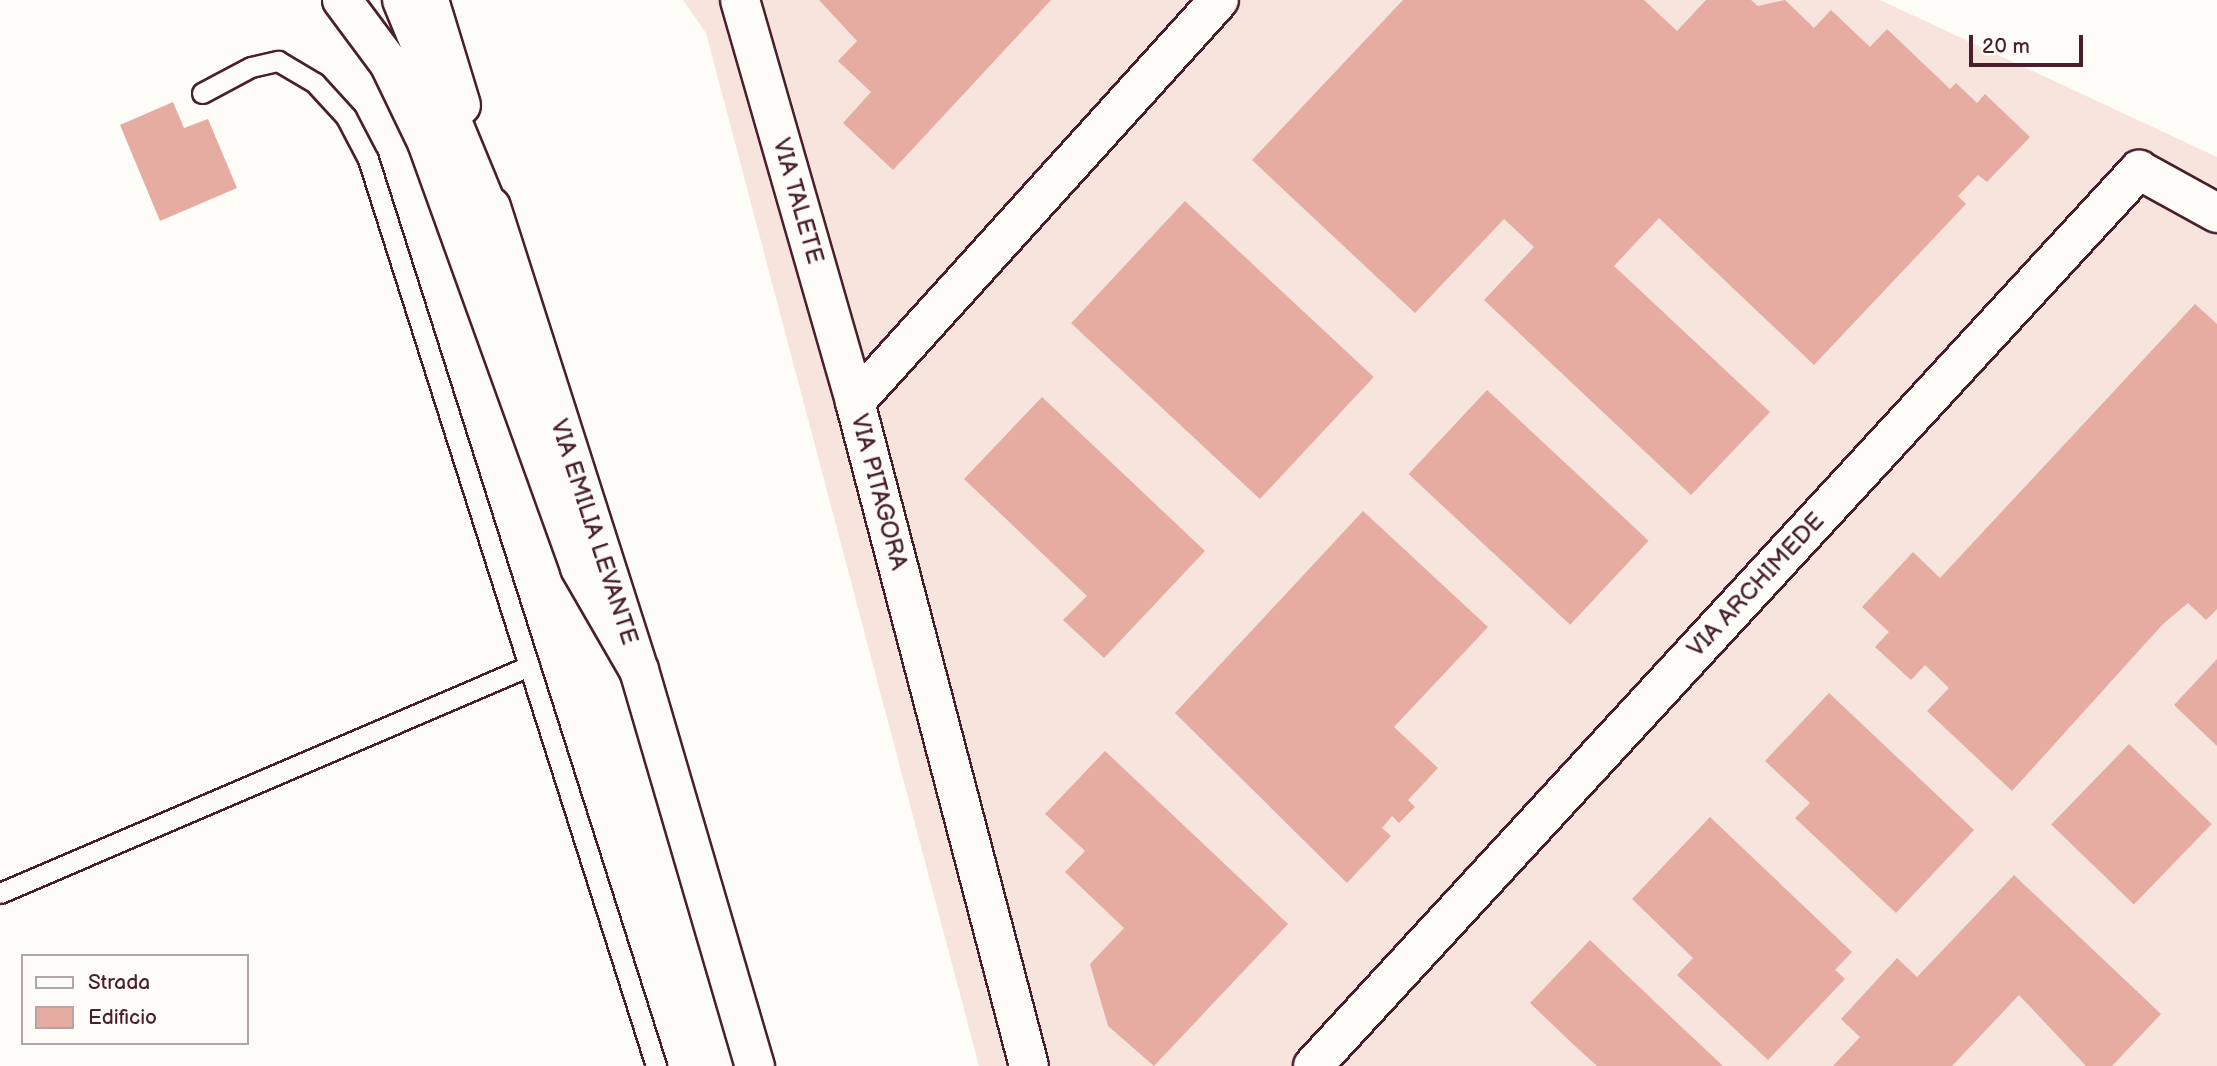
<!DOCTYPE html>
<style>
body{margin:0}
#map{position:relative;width:2217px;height:1066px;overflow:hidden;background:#fdfcf7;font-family:"Balsamiq Sans",sans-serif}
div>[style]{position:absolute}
.built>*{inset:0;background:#f6e4dd}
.building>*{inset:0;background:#e6aca1;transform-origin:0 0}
.roads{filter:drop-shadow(2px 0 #4a1f2b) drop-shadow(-2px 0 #4a1f2b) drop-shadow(0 2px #4a1f2b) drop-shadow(0 -2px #4a1f2b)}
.service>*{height:19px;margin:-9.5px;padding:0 9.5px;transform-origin:9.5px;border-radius:9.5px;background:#fdfcf7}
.minor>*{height:38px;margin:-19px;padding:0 19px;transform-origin:19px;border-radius:19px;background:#fdfcf7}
.secondary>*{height:38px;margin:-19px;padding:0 19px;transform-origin:19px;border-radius:19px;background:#fdfcf7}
.trunk>*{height:38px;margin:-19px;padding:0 19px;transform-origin:19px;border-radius:19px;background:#fdfcf7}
span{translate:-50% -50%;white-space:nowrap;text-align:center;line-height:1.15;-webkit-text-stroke:5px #fdfcf7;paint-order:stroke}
.street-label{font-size:24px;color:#4a1f2b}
.legend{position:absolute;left:21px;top:954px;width:228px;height:91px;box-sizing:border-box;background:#fdfcf7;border:2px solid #b5a4a5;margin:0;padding:9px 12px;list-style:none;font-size:21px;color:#4a1f2b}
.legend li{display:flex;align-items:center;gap:14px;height:35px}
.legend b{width:35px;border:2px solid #b5a4a5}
.scale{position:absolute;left:1969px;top:35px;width:114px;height:32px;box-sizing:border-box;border:4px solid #4a1f2b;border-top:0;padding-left:9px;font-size:21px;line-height:24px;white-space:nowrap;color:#4a1f2b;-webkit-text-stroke:5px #fdfcf7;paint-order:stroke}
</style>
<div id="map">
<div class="built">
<i style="clip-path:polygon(683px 0,1880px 0,2217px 157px,2217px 1066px,979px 1066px,706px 33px)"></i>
</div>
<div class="building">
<i style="clip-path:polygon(819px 0,1051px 0,893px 170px,843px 123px,871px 92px,838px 61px,857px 41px)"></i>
<i style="clip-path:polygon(1403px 0,1644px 0,1677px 31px,1706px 0,1751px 0,1758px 6px,1785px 0,1814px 28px,1831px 10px,1870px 47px,1887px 29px,1950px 89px,1956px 83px,1977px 103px,1985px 94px,2030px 137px,1987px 182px,1978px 175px,1958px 196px,1966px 204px,1814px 365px,1659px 218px,1614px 266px,1770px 412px,1691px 495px,1484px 300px,1534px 247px,1504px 219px,1415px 313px,1252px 160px)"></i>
<i style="clip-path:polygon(173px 102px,184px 128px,208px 119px,237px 188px,160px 221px,120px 125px)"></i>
<i style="left:1185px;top:201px;width:258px;height:167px;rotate:43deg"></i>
<i style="clip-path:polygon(2195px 304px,2217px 324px,2217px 609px,2206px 620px,2188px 603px,2163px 624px,2012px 791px,1927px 711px,1949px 688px,1925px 665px,1911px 680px,1875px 647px,1889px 632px,1862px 607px,1913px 552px,1940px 578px)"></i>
<i style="left:1487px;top:390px;width:221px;height:115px;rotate:43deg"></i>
<i style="clip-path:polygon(1042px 397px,1205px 551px,1104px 658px,1063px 620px,1087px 596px,964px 479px)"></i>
<i style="clip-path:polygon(1363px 511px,1488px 627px,1394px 727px,1438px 768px,1408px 800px,1415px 807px,1399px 823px,1392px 816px,1382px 828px,1391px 836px,1347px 883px,1175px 713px)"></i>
<i style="clip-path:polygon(2217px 659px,2217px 746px,2174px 705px)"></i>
<i style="clip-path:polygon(1829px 693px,1974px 830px,1896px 913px,1795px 818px,1810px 803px,1765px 761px)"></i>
<i style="left:2129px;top:744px;width:115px;height:112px;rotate:44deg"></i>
<i style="clip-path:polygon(1105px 751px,1288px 924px,1154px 1066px,1108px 1026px,1090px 964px,1124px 928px,1065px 872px,1085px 851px,1045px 814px)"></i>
<i style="clip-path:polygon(1710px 817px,1852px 952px,1835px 970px,1845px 979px,1768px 1060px,1677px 975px,1693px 958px,1632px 899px)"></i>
<i style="clip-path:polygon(2014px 875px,2161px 1014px,2112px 1066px,2086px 1066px,2019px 995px,1952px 1066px,1833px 1066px,1860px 1037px,1841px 1019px,1897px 958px,1917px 977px)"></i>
<i style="clip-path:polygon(1590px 940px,1656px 1003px,1723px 1066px,1597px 1066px,1575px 1046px,1530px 1003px)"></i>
</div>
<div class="roads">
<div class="service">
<i style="left:202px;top:93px;width:55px;rotate:-28deg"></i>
<i style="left:251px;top:67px;width:28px;rotate:-13deg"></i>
<i style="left:278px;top:61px;width:43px;rotate:30.7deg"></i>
<i style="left:315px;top:83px;width:46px;rotate:47.6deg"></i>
<i style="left:346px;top:117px;width:47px;rotate:62.4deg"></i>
<i style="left:368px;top:159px;width:952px;rotate:72.38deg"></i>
<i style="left:0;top:893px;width:576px;rotate:-23.22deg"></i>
</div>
<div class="minor">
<i style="left:740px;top:0;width:418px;rotate:74deg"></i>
<i style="left:1029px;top:1066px;width:686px;rotate:-104.68deg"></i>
<i style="left:855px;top:402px;width:542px;rotate:-47.84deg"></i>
<i style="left:1313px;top:1066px;width:1219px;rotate:-47.33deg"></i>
<i style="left:2139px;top:170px;width:89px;rotate:28.9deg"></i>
</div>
<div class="secondary">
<i style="left:429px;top:0;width:110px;rotate:73.1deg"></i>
<i style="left:491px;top:207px;width:486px;rotate:72.3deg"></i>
<i style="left:639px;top:670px;width:413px;rotate:73.7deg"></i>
</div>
<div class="trunk">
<i style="left:342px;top:0;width:79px;rotate:53.3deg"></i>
<i style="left:389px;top:63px;width:88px;rotate:64.3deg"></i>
<i style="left:427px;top:142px;width:453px;rotate:70.2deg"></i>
<i style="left:580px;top:568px;width:118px;rotate:60deg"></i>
<i style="left:402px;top:0;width:260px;rotate:67.6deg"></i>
</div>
</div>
<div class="street-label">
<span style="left:798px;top:201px;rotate:74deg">VIA TALETE</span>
<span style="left:879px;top:492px;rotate:75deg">VIA PITAGORA</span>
<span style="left:594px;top:532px;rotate:72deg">VIA EMILIA LEVANTE</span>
<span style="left:1756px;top:585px;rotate:-47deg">VIA ARCHIMEDE</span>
</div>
<ul class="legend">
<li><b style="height:9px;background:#fdfcf7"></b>Strada</li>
<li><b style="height:19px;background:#e6aca1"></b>Edificio</li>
</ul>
<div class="scale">20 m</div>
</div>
